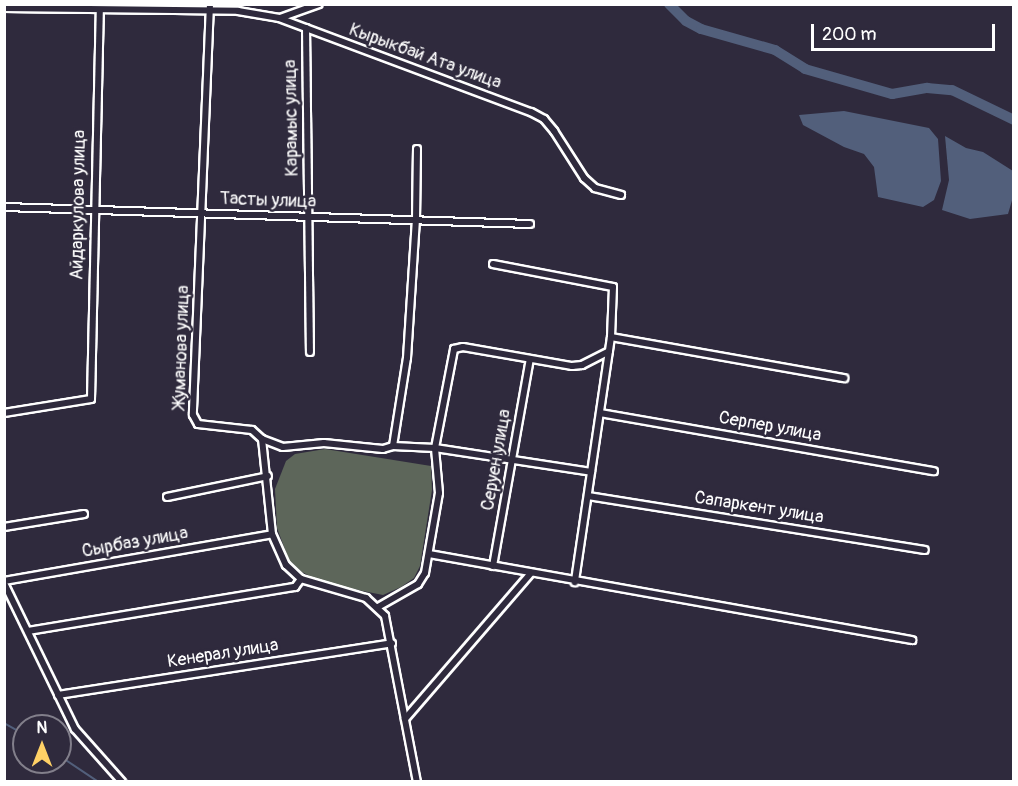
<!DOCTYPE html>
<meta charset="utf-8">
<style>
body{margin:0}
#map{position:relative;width:1018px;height:786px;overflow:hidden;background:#2f2a3d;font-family:Pangolin,sans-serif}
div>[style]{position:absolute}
.green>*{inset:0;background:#5d665a}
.water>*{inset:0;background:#525f7b}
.stream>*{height:1.5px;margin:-0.75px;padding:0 0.75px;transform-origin:0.75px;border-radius:0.75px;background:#525f7b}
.river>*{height:10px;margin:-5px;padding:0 5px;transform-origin:5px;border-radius:5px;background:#525f7b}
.roads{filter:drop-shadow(2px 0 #fff) drop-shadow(-2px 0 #fff) drop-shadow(0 2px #fff) drop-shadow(0 -2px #fff)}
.minor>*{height:6px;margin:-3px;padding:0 3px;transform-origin:3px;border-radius:3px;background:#2f2a3d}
span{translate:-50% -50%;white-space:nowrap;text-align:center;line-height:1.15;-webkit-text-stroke:5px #2f2a3d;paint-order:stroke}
.street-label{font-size:18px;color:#fff}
.frame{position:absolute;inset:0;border:6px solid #fff;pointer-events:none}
.north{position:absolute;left:12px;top:714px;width:60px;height:60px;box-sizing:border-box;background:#2f2a3d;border:2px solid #827f8b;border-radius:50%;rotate:0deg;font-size:16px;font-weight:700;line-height:24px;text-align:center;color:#fff}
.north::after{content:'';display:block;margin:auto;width:21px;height:27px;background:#ffd166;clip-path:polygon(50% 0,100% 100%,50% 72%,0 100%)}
.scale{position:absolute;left:811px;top:24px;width:184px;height:27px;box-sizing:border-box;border:3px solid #fff;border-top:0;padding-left:8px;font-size:18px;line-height:21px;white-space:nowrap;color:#fff;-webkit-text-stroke:4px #2f2a3d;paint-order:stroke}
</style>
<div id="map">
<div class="green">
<i style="clip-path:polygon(325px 449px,431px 466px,432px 490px,420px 566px,414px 578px,401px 587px,383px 595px,348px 588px,314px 578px,302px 572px,289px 560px,277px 528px,275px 489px,286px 461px,295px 454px)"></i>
</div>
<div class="water">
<i style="clip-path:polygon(844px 111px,929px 128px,938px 139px,941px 181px,934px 200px,923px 207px,878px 197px,874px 167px,864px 154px,844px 147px,803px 125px,799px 115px)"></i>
<i style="clip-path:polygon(945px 136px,966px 148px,983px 152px,1013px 171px,1013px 197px,1008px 214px,970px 219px,942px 210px,949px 180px)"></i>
</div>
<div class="stream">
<i style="left:4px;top:723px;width:23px;rotate:29deg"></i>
<i style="left:60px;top:756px;width:47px;rotate:33.7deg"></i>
</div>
<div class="river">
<i style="left:669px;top:4px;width:24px;rotate:45deg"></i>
<i style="left:686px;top:21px;width:17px;rotate:28deg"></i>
<i style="left:701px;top:29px;width:77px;rotate:15.8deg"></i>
<i style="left:775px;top:50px;width:36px;rotate:32deg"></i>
<i style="left:805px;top:69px;width:91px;rotate:16deg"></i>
<i style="left:892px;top:94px;width:36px;rotate:-10deg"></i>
<i style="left:927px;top:88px;width:25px;rotate:5deg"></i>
<i style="left:952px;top:90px;width:69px;rotate:25.8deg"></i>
</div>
<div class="roads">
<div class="minor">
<i style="left:210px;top:4px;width:411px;rotate:92.4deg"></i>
<i style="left:193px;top:415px;width:10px;rotate:61deg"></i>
<i style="left:198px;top:424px;width:54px;rotate:6.3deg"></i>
<i style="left:252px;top:430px;width:13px;rotate:42deg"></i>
<i style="left:262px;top:439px;width:96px;rotate:84deg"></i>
<i style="left:272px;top:534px;width:34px;rotate:66deg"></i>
<i style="left:286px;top:565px;width:21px;rotate:43deg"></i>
<i style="left:301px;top:579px;width:68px;rotate:16.3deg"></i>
<i style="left:366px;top:598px;width:26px;rotate:43deg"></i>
<i style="left:385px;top:616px;width:169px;rotate:79.1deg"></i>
<i style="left:4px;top:8px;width:234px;rotate:0.7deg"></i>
<i style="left:238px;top:11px;width:42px;rotate:9.7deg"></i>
<i style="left:279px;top:18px;width:269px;rotate:20.5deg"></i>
<i style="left:531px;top:112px;width:15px;rotate:28deg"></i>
<i style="left:544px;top:119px;width:16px;rotate:50deg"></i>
<i style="left:554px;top:131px;width:56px;rotate:57.4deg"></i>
<i style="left:584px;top:178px;width:15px;rotate:42deg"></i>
<i style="left:595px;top:188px;width:27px;rotate:15deg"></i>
<i style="left:280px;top:18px;width:41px;rotate:-19.7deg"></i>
<i style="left:306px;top:28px;width:324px;rotate:89.3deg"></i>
<i style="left:4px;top:207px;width:526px;rotate:1.85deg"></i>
<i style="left:493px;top:264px;width:122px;rotate:10.9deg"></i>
<i style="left:613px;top:287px;width:50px;rotate:92.3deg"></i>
<i style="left:611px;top:337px;width:248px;rotate:98.4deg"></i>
<i style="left:611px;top:337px;width:237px;rotate:10deg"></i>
<i style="left:4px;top:413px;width:88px;rotate:-9.1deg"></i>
<i style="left:91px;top:399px;width:388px;rotate:-88.7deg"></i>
<i style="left:600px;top:413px;width:339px;rotate:9.9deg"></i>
<i style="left:262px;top:439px;width:22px;rotate:21deg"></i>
<i style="left:283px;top:447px;width:41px;rotate:-5.6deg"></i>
<i style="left:324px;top:443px;width:59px;rotate:5.8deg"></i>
<i style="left:383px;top:449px;width:10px;rotate:-17deg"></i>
<i style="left:393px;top:446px;width:42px;rotate:2.7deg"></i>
<i style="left:435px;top:448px;width:158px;rotate:8.7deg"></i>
<i style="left:393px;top:446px;width:89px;rotate:-81deg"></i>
<i style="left:407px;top:358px;width:138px;rotate:-86.3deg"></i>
<i style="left:416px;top:220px;width:71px;rotate:-89.2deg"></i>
<i style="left:588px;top:496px;width:341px;rotate:9.1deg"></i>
<i style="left:167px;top:497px;width:103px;rotate:-11.7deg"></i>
<i style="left:4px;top:527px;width:81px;rotate:-9.2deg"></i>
<i style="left:429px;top:554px;width:491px;rotate:10.1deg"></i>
<i style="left:493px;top:566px;width:210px;rotate:-79.9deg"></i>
<i style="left:4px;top:581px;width:272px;rotate:-9.9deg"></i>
<i style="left:4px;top:583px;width:162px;rotate:64.1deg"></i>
<i style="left:75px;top:729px;width:71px;rotate:48.4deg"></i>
<i style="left:378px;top:607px;width:46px;rotate:-29.9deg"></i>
<i style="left:418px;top:584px;width:13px;rotate:-58deg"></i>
<i style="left:425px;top:573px;width:81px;rotate:-80.1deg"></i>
<i style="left:439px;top:493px;width:45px;rotate:-95.1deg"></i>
<i style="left:435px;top:448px;width:101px;rotate:-79.1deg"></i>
<i style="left:454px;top:349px;width:9px;rotate:-13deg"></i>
<i style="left:463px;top:347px;width:111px;rotate:9.9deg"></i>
<i style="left:572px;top:366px;width:10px;rotate:-6deg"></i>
<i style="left:582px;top:365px;width:30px;rotate:-27deg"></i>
<i style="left:28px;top:631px;width:271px;rotate:-9.4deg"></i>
<i style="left:295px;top:587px;width:10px;rotate:-53deg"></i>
<i style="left:58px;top:695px;width:338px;rotate:-8.8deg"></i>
<i style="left:405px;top:719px;width:193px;rotate:-49.2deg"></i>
</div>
</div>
<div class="street-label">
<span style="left:425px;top:57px;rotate:20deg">Кырыкбай Ата улица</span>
<span style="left:292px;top:118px;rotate:-91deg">Карамыс улица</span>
<span style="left:268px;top:201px;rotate:2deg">Тасты улица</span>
<span style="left:79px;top:205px;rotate:-89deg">Айдаркулова улица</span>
<span style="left:182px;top:347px;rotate:-88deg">Жуманова улица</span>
<span style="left:770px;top:427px;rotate:10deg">Серпер улица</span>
<span style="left:497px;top:460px;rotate:-80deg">Серуен улица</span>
<span style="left:759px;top:508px;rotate:9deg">Сапаркент улица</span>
<span style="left:135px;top:543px;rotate:-10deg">Сырбаз улица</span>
<span style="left:223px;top:654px;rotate:-9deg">Кенерал улица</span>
</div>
<div class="frame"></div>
<div class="north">N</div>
<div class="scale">200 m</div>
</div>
